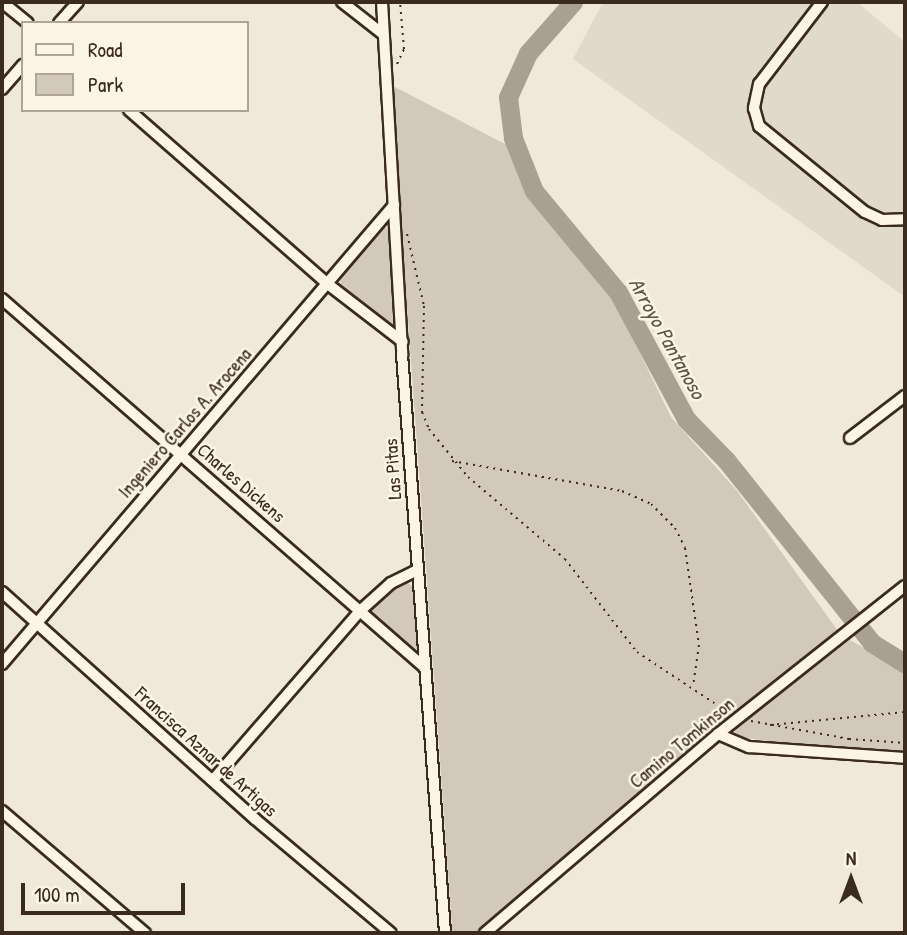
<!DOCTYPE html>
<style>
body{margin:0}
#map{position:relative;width:907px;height:935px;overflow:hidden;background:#f0e9d9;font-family:"Patrick Hand",sans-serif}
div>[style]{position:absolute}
.built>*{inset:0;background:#e1d9c9}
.green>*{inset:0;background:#d2c9ba}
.river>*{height:19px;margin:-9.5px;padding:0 9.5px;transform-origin:9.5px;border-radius:9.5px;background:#aaa091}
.path>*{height:2px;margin-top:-1px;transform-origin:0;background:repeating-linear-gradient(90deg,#3b2a1e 0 2px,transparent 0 7px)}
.roads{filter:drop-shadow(2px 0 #3b2a1e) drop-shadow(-2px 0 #3b2a1e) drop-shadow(0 2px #3b2a1e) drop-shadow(0 -2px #3b2a1e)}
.minor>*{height:10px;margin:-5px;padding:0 5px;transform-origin:5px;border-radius:5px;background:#fcf5e5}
span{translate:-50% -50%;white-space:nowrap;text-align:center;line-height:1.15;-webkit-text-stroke:5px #fcf5e5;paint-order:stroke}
.street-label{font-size:19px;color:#3b2a1e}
.water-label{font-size:21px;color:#625346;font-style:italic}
.frame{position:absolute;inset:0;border:4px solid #3b2a1e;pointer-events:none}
.legend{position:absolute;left:21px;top:21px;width:228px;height:91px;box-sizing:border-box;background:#fcf5e5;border:2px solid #afa495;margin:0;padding:9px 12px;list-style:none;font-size:21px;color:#3b2a1e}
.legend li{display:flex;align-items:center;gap:14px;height:35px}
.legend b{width:35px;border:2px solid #afa495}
.north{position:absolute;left:816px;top:844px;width:70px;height:70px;-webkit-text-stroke:5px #fcf5e5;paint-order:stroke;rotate:0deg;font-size:19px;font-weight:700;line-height:28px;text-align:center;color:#3b2a1e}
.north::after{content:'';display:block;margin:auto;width:24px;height:32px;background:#3b2a1e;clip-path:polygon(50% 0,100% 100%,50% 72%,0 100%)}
.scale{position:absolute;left:21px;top:883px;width:164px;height:32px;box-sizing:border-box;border:4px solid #3b2a1e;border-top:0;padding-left:9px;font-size:21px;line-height:24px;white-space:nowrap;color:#3b2a1e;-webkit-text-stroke:5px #fcf5e5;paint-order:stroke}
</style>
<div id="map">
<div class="built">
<i style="clip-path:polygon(603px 2px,857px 2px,905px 42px,905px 297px,573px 59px)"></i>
</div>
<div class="green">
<i style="clip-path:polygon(391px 85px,507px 145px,535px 195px,569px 233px,614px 300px,671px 417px,738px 492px,838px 631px,478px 933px,453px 933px,452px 927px)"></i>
<i style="clip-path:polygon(382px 227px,391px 229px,395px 330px,340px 286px,341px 273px)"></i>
<i style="clip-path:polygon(404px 581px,416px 588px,420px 652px,371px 613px,371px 607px)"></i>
<i style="clip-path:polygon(850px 640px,905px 671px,905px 753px,863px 754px,732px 736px,738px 726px)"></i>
</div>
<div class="river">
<i style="left:573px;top:2px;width:68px;rotate:131.4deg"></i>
<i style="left:528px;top:53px;width:48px;rotate:114.4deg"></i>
<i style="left:508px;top:97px;width:41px;rotate:83deg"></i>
<i style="left:513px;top:138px;width:57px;rotate:68.4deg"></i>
<i style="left:534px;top:191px;width:131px;rotate:50.3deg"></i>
<i style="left:618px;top:292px;width:144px;rotate:61.8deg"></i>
<i style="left:686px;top:419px;width:57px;rotate:45.7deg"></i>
<i style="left:726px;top:460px;width:234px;rotate:51.4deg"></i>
<i style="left:872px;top:643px;width:39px;rotate:32deg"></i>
</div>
<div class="path">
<i style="left:397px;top:64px;width:17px;rotate:-65deg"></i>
<i style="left:404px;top:49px;width:47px;rotate:-94.9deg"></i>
<i style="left:407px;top:234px;width:74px;rotate:76.7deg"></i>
<i style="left:424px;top:306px;width:106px;rotate:91.1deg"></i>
<i style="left:422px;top:412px;width:18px;rotate:68deg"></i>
<i style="left:429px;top:429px;width:62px;rotate:50.9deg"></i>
<i style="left:468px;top:477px;width:127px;rotate:40.2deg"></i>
<i style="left:565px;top:559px;width:118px;rotate:52.3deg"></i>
<i style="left:637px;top:652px;width:110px;rotate:33.5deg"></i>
<i style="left:452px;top:461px;width:173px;rotate:10deg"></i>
<i style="left:622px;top:491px;width:32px;rotate:24deg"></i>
<i style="left:651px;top:504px;width:34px;rotate:45deg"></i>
<i style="left:675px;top:528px;width:22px;rotate:63deg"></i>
<i style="left:685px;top:548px;width:98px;rotate:81.8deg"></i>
<i style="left:699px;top:645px;width:41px;rotate:98.3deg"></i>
<i style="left:751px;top:721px;width:100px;rotate:10.4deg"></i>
<i style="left:849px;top:739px;width:56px;rotate:4.1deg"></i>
<i style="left:770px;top:725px;width:136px;rotate:-5.5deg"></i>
</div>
<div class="roads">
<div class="minor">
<i style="left:2px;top:2px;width:33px;rotate:39deg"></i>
<i style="left:342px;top:2px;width:52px;rotate:38deg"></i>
<i style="left:382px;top:2px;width:353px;rotate:86.7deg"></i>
<i style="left:402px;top:354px;width:581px;rotate:85.75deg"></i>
<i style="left:822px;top:2px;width:103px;rotate:127.5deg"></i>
<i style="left:759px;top:84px;width:25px;rotate:102deg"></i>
<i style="left:754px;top:108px;width:19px;rotate:74deg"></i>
<i style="left:759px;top:126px;width:136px;rotate:39.1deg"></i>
<i style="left:865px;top:212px;width:19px;rotate:25deg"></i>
<i style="left:882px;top:220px;width:23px;rotate:-2deg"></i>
<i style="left:59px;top:23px;width:28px;rotate:-48deg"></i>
<i style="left:2px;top:89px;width:32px;rotate:-49deg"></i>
<i style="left:129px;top:110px;width:266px;rotate:41.2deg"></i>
<i style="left:329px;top:285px;width:93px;rotate:37.6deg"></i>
<i style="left:2px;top:299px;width:560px;rotate:41.09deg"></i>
<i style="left:850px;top:438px;width:69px;rotate:-37.4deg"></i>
<i style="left:2px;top:592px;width:340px;rotate:41.9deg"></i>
<i style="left:255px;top:819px;width:177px;rotate:40deg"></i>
<i style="left:2px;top:664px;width:604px;rotate:-49.5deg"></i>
<i style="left:718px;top:734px;width:34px;rotate:23deg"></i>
<i style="left:749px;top:747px;width:156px;rotate:4deg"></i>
<i style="left:213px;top:780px;width:225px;rotate:-49deg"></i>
<i style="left:361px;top:610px;width:40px;rotate:-42deg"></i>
<i style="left:391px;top:583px;width:30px;rotate:-26deg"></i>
<i style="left:2px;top:811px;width:188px;rotate:40.5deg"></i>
<i style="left:485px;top:933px;width:306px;rotate:-40.5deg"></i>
<i style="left:718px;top:734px;width:238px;rotate:-38.4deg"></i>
</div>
</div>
<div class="street-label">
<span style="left:185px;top:423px;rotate:-49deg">Ingeniero Carlos A. Arocena</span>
<span style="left:393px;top:469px;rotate:-94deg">Las Pitas</span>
<span style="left:241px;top:483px;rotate:41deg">Charles Dickens</span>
<span style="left:682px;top:743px;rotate:-40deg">Camino Tomkinson</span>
<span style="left:206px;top:752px;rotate:42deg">Francisca Aznar de Artigas</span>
</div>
<div class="water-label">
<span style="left:667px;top:338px;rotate:61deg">Arroyo Pantanoso</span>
</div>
<div class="frame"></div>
<ul class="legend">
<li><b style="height:9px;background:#fcf5e5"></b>Road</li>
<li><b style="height:19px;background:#d2c9ba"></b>Park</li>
</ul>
<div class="north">N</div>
<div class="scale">100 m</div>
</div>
